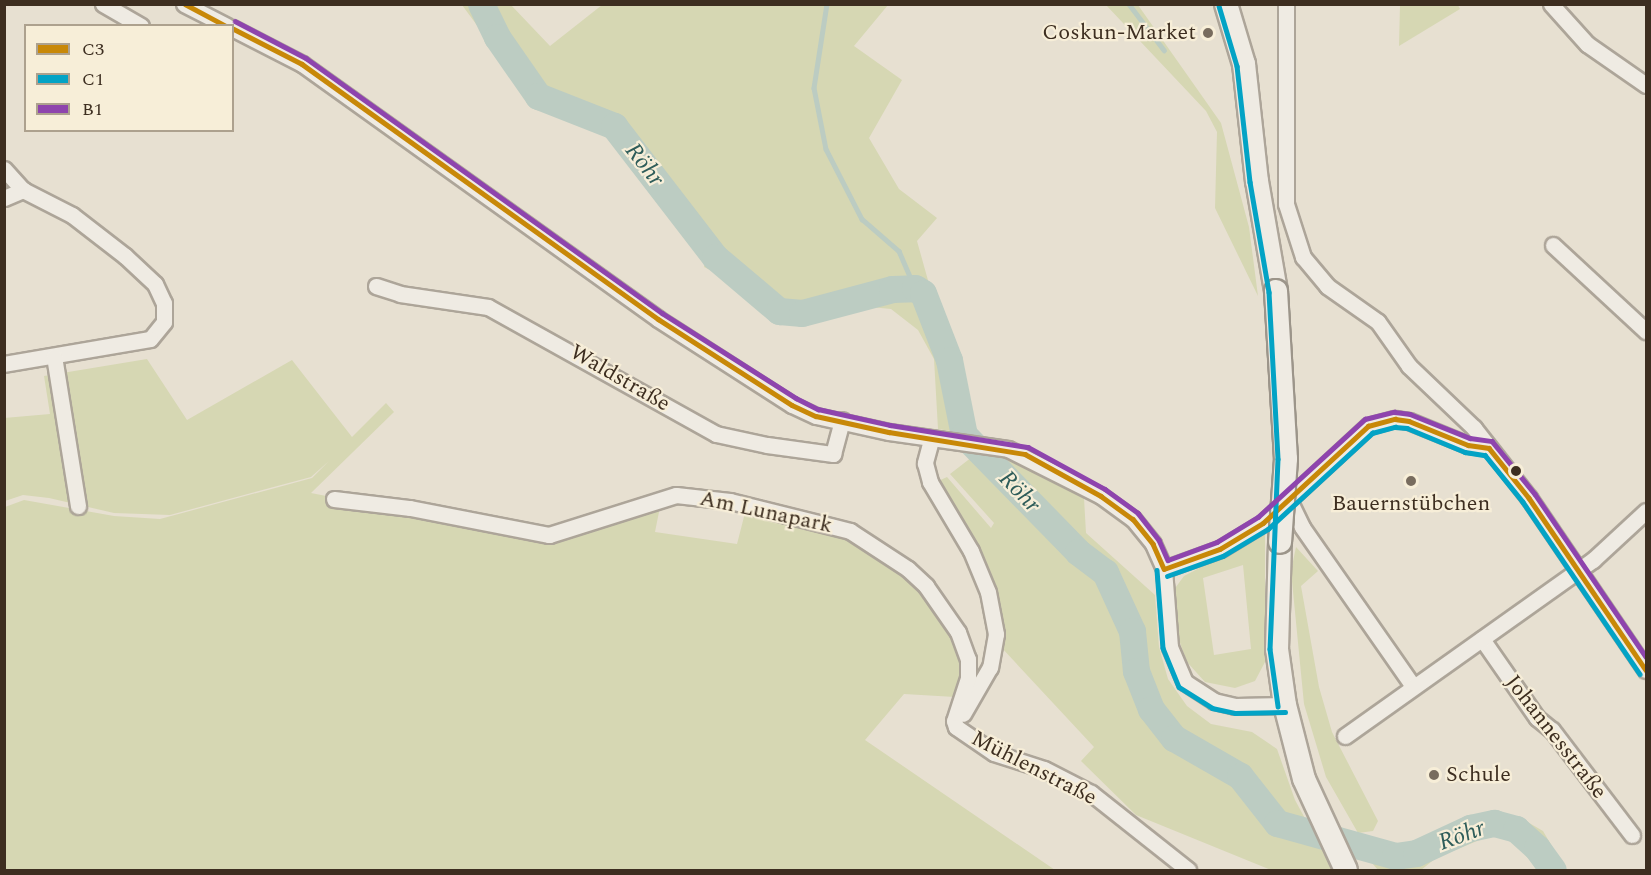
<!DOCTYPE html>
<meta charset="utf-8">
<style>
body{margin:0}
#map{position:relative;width:1651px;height:875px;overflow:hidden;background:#e7e0d1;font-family:Spectral,serif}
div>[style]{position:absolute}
.green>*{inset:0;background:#d6d7b3}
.stream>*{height:4.5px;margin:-2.25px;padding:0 2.25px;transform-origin:2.25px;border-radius:2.25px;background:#bcccc2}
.river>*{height:27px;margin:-13.5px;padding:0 13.5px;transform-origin:13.5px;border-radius:13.5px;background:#bcccc2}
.roads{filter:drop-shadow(2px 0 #ada599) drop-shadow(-2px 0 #ada599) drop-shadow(0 2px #ada599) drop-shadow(0 -2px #ada599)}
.street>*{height:15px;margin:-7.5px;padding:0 7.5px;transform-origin:7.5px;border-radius:7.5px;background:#efebe3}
.secondary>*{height:22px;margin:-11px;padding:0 11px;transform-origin:11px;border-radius:11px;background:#efebe3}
.bridges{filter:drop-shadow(2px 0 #9c958a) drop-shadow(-2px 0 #9c958a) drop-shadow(0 2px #9c958a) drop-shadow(0 -2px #9c958a)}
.secondary-bridge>*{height:22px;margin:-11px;padding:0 11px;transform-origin:11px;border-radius:11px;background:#efebe3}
.bus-1>*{height:4.5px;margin:-2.25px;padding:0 2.25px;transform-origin:2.25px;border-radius:2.25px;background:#c88808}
.bus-2>*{height:4.5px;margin:-2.25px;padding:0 2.25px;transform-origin:2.25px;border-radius:2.25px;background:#03a3c5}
.bus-3>*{height:4.5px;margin:-2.25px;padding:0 2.25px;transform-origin:2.25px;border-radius:2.25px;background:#8e44ad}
.dots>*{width:16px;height:16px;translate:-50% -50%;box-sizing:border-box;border:3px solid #f7eed8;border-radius:50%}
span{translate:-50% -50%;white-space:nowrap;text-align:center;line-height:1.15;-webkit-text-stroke:4.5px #f7eed8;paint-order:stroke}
.poi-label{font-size:22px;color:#3d2e20}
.right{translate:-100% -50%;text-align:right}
.left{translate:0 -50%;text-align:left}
.street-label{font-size:22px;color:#3d2e20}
.water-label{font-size:24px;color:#2f5d5a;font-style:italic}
.frame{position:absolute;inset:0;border:6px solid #3d2e20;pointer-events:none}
.legend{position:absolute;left:24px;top:24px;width:210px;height:108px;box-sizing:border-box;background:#f7eed8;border:2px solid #ada18e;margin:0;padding:8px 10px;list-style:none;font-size:18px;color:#3d2e20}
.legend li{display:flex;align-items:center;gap:12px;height:30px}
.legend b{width:30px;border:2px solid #ada18e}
</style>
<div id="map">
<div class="green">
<i style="clip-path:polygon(462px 5px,511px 5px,550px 46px,602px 5px,888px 5px,854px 46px,902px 80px,869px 138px,899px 189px,937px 218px,917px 241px,971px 434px,938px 429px,934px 359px,918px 330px,891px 309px,851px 305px,787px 309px,704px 267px,707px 255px,609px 134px,535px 104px)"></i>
<i style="clip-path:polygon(1106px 5px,1138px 5px,1221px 123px,1249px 227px,1258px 296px,1215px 208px,1217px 132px,1206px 111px)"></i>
<i style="clip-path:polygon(1400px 5px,1458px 5px,1460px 9px,1399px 46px)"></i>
<i style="clip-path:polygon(147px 359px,187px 420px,292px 360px,352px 437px,386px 403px,394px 412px,311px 493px,546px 539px,661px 502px,655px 532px,737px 544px,746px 509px,842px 534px,925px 589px,955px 639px,962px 674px,955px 697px,904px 694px,865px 740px,1055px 870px,5px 870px,5px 507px,24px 500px,114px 516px,160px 519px,312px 478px,329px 461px,311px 477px,170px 515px,114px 513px,49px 498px,23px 495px,5px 501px,4px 418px,50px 414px,44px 376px)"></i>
<i style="clip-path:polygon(972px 457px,1017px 462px,1084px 498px,1086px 533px,1155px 595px,1159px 647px,1168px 679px,1187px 706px,1211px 724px,1252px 732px,1277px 749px,1295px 800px,1333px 870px,1271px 870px,1136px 815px,1081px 761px,1094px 747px,1001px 647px,991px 589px,934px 483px,947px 477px,991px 528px,994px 523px,950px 474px)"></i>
<i style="clip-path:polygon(evenodd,1265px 534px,1265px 662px,1255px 681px,1235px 688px,1205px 682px,1187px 662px,1176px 632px,1173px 591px,1184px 576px,1265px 534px,1243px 565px,1251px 649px,1214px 655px,1203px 578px,1243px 565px)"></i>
<i style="clip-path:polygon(1296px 547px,1318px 571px,1301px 586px,1319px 687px,1332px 732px,1378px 821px,1373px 831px,1358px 833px,1326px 777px,1304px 704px,1291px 571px)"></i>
<i style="clip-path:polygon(1486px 816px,1517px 816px,1543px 831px,1566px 870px,1544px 870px,1523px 843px,1494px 834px,1436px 858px,1421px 870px,1378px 870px,1372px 863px,1371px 854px,1397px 859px,1418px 858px)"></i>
</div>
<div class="stream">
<i style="left:827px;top:4px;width:85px;rotate:98.8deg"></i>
<i style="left:814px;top:88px;width:62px;rotate:78.9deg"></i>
<i style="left:826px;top:149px;width:79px;rotate:62.8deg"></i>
<i style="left:862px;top:219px;width:49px;rotate:40.9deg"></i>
<i style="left:899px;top:251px;width:40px;rotate:66.6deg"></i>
<i style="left:1129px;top:4px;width:58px;rotate:52.7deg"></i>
</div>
<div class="river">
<i style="left:481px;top:4px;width:37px;rotate:64deg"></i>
<i style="left:497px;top:37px;width:72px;rotate:55.2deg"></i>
<i style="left:538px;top:96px;width:82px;rotate:21.5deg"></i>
<i style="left:614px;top:126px;width:165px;rotate:52.4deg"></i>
<i style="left:715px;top:257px;width:84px;rotate:40.2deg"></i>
<i style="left:779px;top:311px;width:23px;rotate:5deg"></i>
<i style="left:802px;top:313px;width:93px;rotate:-14.9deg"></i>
<i style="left:892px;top:289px;width:23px;rotate:-2deg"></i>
<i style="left:915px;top:288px;width:9px;rotate:32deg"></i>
<i style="left:923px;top:293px;width:72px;rotate:68.8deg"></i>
<i style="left:949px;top:360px;width:76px;rotate:78.7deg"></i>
<i style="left:964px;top:435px;width:163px;rotate:45.7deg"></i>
<i style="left:1078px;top:552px;width:34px;rotate:37deg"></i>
<i style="left:1105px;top:572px;width:65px;rotate:65.4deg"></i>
<i style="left:1132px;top:631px;width:40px;rotate:84.3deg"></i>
<i style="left:1136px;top:671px;width:41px;rotate:68.5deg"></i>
<i style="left:1151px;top:709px;width:37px;rotate:52deg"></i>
<i style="left:1174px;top:738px;width:76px;rotate:29.9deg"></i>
<i style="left:1240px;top:776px;width:60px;rotate:51.8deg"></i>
<i style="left:1277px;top:823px;width:123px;rotate:15.6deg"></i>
<i style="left:1395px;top:856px;width:21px;rotate:-8deg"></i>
<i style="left:1416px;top:853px;width:60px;rotate:-24.8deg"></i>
<i style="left:1470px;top:828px;width:25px;rotate:-12deg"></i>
<i style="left:1494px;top:823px;width:23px;rotate:15deg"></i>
<i style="left:1516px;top:829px;width:28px;rotate:42deg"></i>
<i style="left:1537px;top:848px;width:27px;rotate:54deg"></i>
</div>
<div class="roads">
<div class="street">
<i style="left:103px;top:4px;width:44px;rotate:30.1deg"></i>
<i style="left:184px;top:4px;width:48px;rotate:27.1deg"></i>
<i style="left:1286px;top:4px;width:200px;rotate:90deg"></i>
<i style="left:1286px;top:204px;width:56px;rotate:72.2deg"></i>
<i style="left:1303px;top:257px;width:38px;rotate:50deg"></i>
<i style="left:1327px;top:286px;width:62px;rotate:35.2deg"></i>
<i style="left:1378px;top:322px;width:54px;rotate:54.8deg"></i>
<i style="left:1409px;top:366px;width:90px;rotate:43.6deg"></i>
<i style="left:1474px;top:428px;width:89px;rotate:51.8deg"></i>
<i style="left:1529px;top:498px;width:208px;rotate:55.8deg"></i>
<i style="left:1551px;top:4px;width:54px;rotate:48deg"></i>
<i style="left:1587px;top:44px;width:72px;rotate:34.8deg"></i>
<i style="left:232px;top:28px;width:79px;rotate:27.2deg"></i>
<i style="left:302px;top:64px;width:438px;rotate:35.6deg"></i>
<i style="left:658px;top:319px;width:159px;rotate:32.7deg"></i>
<i style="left:792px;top:405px;width:26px;rotate:25deg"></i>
<i style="left:816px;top:416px;width:75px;rotate:12.4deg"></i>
<i style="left:889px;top:432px;width:120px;rotate:8.1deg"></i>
<i style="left:1008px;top:449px;width:104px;rotate:26.8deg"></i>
<i style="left:1101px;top:496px;width:39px;rotate:36deg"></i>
<i style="left:1133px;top:519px;width:32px;rotate:51deg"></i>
<i style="left:1153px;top:544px;width:27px;rotate:66deg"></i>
<i style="left:1164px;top:569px;width:78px;rotate:85.6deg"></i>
<i style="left:1170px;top:647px;width:38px;rotate:67deg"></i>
<i style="left:1185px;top:682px;width:35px;rotate:33deg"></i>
<i style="left:1214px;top:701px;width:22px;rotate:13deg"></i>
<i style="left:1235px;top:706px;width:50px;rotate:-1.1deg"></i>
<i style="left:4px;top:169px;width:28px;rotate:48deg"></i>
<i style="left:23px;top:190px;width:55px;rotate:27deg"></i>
<i style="left:72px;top:215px;width:67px;rotate:37.7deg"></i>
<i style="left:125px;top:256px;width:41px;rotate:43deg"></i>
<i style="left:155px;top:284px;width:21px;rotate:65deg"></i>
<i style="left:164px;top:303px;width:19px;rotate:90deg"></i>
<i style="left:164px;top:322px;width:22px;rotate:129deg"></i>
<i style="left:150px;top:339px;width:148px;rotate:170.3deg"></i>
<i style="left:4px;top:198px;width:21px;rotate:-23deg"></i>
<i style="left:1553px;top:245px;width:127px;rotate:42.8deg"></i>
<i style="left:376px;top:286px;width:25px;rotate:18deg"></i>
<i style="left:400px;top:294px;width:89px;rotate:8.4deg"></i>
<i style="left:488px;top:307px;width:261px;rotate:29.1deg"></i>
<i style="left:716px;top:434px;width:52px;rotate:12.2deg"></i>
<i style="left:767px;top:445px;width:67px;rotate:7.8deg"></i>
<i style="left:833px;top:454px;width:35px;rotate:-75deg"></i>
<i style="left:54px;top:356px;width:152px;rotate:80.9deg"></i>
<i style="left:931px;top:440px;width:24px;rotate:105deg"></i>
<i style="left:925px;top:463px;width:20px;rotate:75deg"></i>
<i style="left:930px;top:482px;width:80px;rotate:59.3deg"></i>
<i style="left:971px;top:551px;width:44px;rotate:67.5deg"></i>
<i style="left:988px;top:592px;width:43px;rotate:79.2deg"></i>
<i style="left:996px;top:634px;width:34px;rotate:100deg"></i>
<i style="left:990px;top:667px;width:54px;rotate:119.9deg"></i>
<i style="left:334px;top:499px;width:77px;rotate:6.8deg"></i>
<i style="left:410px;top:508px;width:142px;rotate:11deg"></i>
<i style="left:549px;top:535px;width:133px;rotate:-17.5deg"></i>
<i style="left:676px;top:495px;width:54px;rotate:6.3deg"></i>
<i style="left:730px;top:501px;width:124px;rotate:14deg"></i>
<i style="left:850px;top:531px;width:69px;rotate:33.2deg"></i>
<i style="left:908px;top:569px;width:25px;rotate:43deg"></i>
<i style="left:926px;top:586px;width:56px;rotate:55.2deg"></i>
<i style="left:958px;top:632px;width:29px;rotate:70deg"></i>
<i style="left:968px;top:659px;width:19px;rotate:90deg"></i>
<i style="left:968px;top:678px;width:45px;rotate:108deg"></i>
<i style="left:954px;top:721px;width:6px;rotate:72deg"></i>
<i style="left:1289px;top:500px;width:30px;rotate:64deg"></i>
<i style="left:1302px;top:527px;width:194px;rotate:55.1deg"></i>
<i style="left:1164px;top:569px;width:59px;rotate:-19.7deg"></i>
<i style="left:1220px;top:549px;width:50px;rotate:-31.2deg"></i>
<i style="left:1263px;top:523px;width:143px;rotate:-42.7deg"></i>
<i style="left:1368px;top:426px;width:28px;rotate:-15deg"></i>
<i style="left:1395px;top:419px;width:14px;rotate:8deg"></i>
<i style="left:1409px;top:421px;width:64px;rotate:22.1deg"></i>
<i style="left:1468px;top:445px;width:21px;rotate:8deg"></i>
<i style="left:1482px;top:639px;width:96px;rotate:55.2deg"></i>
<i style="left:1537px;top:718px;width:19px;rotate:39deg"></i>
<i style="left:1552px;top:730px;width:132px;rotate:52.7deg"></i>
<i style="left:956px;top:727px;width:46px;rotate:34.4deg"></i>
<i style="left:994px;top:753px;width:52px;rotate:17.7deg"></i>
<i style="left:1044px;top:769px;width:53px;rotate:27.1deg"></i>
<i style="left:1091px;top:793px;width:124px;rotate:38.4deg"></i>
<i style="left:1345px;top:736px;width:304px;rotate:-35.4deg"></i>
<i style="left:1593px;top:560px;width:72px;rotate:-42.8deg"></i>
</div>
<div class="secondary">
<i style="left:1226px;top:4px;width:63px;rotate:73.3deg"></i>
<i style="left:1244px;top:64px;width:118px;rotate:83.7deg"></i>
<i style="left:1257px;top:181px;width:112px;rotate:80.2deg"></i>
<i style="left:1280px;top:542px;width:107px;rotate:91.6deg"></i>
<i style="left:1277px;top:649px;width:57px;rotate:81.9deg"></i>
<i style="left:1285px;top:705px;width:76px;rotate:75.6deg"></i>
<i style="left:1304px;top:779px;width:100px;rotate:65.2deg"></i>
</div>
</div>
<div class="bridges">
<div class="secondary-bridge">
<i style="left:1276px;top:291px;width:168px;rotate:86.6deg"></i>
<i style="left:1286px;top:459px;width:83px;rotate:94.1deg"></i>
</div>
</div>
<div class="bus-1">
<i style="left:185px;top:4px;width:47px;rotate:28.2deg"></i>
<i style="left:232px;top:28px;width:79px;rotate:27.2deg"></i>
<i style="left:302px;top:64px;width:438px;rotate:35.6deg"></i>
<i style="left:658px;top:319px;width:159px;rotate:32.7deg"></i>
<i style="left:792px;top:405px;width:26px;rotate:25deg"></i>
<i style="left:816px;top:416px;width:75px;rotate:12.4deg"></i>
<i style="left:889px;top:432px;width:138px;rotate:9.2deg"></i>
<i style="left:1025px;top:454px;width:87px;rotate:28.9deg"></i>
<i style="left:1101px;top:496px;width:39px;rotate:36deg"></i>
<i style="left:1133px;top:519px;width:32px;rotate:51deg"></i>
<i style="left:1153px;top:544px;width:27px;rotate:66deg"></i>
<i style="left:1164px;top:569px;width:59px;rotate:-19.7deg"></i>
<i style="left:1220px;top:549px;width:50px;rotate:-31.2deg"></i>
<i style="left:1263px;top:523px;width:143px;rotate:-42.7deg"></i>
<i style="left:1368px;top:426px;width:28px;rotate:-15deg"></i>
<i style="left:1395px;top:419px;width:14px;rotate:8deg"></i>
<i style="left:1409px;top:421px;width:64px;rotate:22.1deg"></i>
<i style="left:1468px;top:445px;width:21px;rotate:8deg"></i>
<i style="left:1489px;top:448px;width:64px;rotate:51.3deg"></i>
<i style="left:1529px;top:498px;width:208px;rotate:55.8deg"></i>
</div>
<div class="bus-2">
<i style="left:1219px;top:6px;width:63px;rotate:73.3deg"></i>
<i style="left:1237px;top:66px;width:117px;rotate:83.6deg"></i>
<i style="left:1250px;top:182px;width:112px;rotate:80.2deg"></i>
<i style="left:1269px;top:292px;width:167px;rotate:86.9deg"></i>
<i style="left:1278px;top:459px;width:190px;rotate:92.4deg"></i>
<i style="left:1270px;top:649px;width:58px;rotate:82deg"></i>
<i style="left:1157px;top:570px;width:78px;rotate:85.6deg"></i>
<i style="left:1163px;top:648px;width:42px;rotate:67.7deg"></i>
<i style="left:1179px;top:687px;width:39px;rotate:32deg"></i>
<i style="left:1212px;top:708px;width:24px;rotate:12deg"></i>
<i style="left:1235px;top:713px;width:50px;rotate:-1.1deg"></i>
<i style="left:1167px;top:576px;width:59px;rotate:-19.7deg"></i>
<i style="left:1223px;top:556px;width:52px;rotate:-31deg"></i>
<i style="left:1268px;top:529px;width:142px;rotate:-42.7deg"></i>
<i style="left:1372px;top:433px;width:24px;rotate:-15deg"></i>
<i style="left:1395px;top:427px;width:12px;rotate:5deg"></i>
<i style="left:1407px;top:428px;width:63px;rotate:22.5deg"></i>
<i style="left:1465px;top:452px;width:20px;rotate:9deg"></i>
<i style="left:1485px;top:455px;width:60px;rotate:51deg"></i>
<i style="left:1523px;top:502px;width:208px;rotate:55.8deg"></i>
</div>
<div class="bus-3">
<i style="left:235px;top:21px;width:80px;rotate:27.5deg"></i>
<i style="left:306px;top:58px;width:438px;rotate:35.6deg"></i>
<i style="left:662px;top:313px;width:159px;rotate:32.4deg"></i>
<i style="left:796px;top:398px;width:25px;rotate:27deg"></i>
<i style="left:818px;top:409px;width:74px;rotate:12.5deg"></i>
<i style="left:890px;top:425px;width:140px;rotate:9.1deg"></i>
<i style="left:1028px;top:447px;width:88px;rotate:28.6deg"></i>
<i style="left:1105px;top:489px;width:41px;rotate:36deg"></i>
<i style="left:1138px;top:513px;width:34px;rotate:52deg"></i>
<i style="left:1159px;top:540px;width:22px;rotate:66deg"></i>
<i style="left:1168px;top:560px;width:52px;rotate:-20.2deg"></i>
<i style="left:1217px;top:542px;width:48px;rotate:-31.4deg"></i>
<i style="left:1258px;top:517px;width:145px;rotate:-42.5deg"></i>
<i style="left:1365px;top:419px;width:30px;rotate:-14deg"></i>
<i style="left:1394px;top:412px;width:16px;rotate:7deg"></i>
<i style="left:1410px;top:414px;width:65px;rotate:21.8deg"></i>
<i style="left:1470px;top:438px;width:22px;rotate:8deg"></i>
<i style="left:1492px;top:441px;width:68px;rotate:50.9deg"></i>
<i style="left:1535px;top:494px;width:197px;rotate:55.7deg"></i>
</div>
<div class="dots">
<i style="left:1208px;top:33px;background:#786c5e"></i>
<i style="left:1516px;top:471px;background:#3d2e20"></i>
<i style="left:1411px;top:481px;background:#786c5e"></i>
<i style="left:1434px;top:775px;background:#786c5e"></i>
</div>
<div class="poi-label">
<span class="right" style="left:1196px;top:33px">Coskun-Market</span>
<span style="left:1411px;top:504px">Bauernstübchen</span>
<span class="left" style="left:1446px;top:775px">Schule</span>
</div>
<div class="street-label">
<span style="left:620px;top:378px;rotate:30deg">Waldstraße</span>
<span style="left:766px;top:512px;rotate:12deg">Am Lunapark</span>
<span style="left:1556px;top:737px;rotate:52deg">Johannesstraße</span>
<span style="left:1034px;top:768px;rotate:27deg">Mühlenstraße</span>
</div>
<div class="water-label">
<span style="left:644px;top:165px;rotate:52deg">Röhr</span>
<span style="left:1019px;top:492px;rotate:46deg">Röhr</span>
<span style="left:1462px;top:836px;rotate:-20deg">Röhr</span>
</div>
<div class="frame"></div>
<ul class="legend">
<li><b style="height:8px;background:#c88808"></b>C3</li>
<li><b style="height:8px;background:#03a3c5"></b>C1</li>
<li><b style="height:8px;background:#8e44ad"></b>B1</li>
</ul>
</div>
